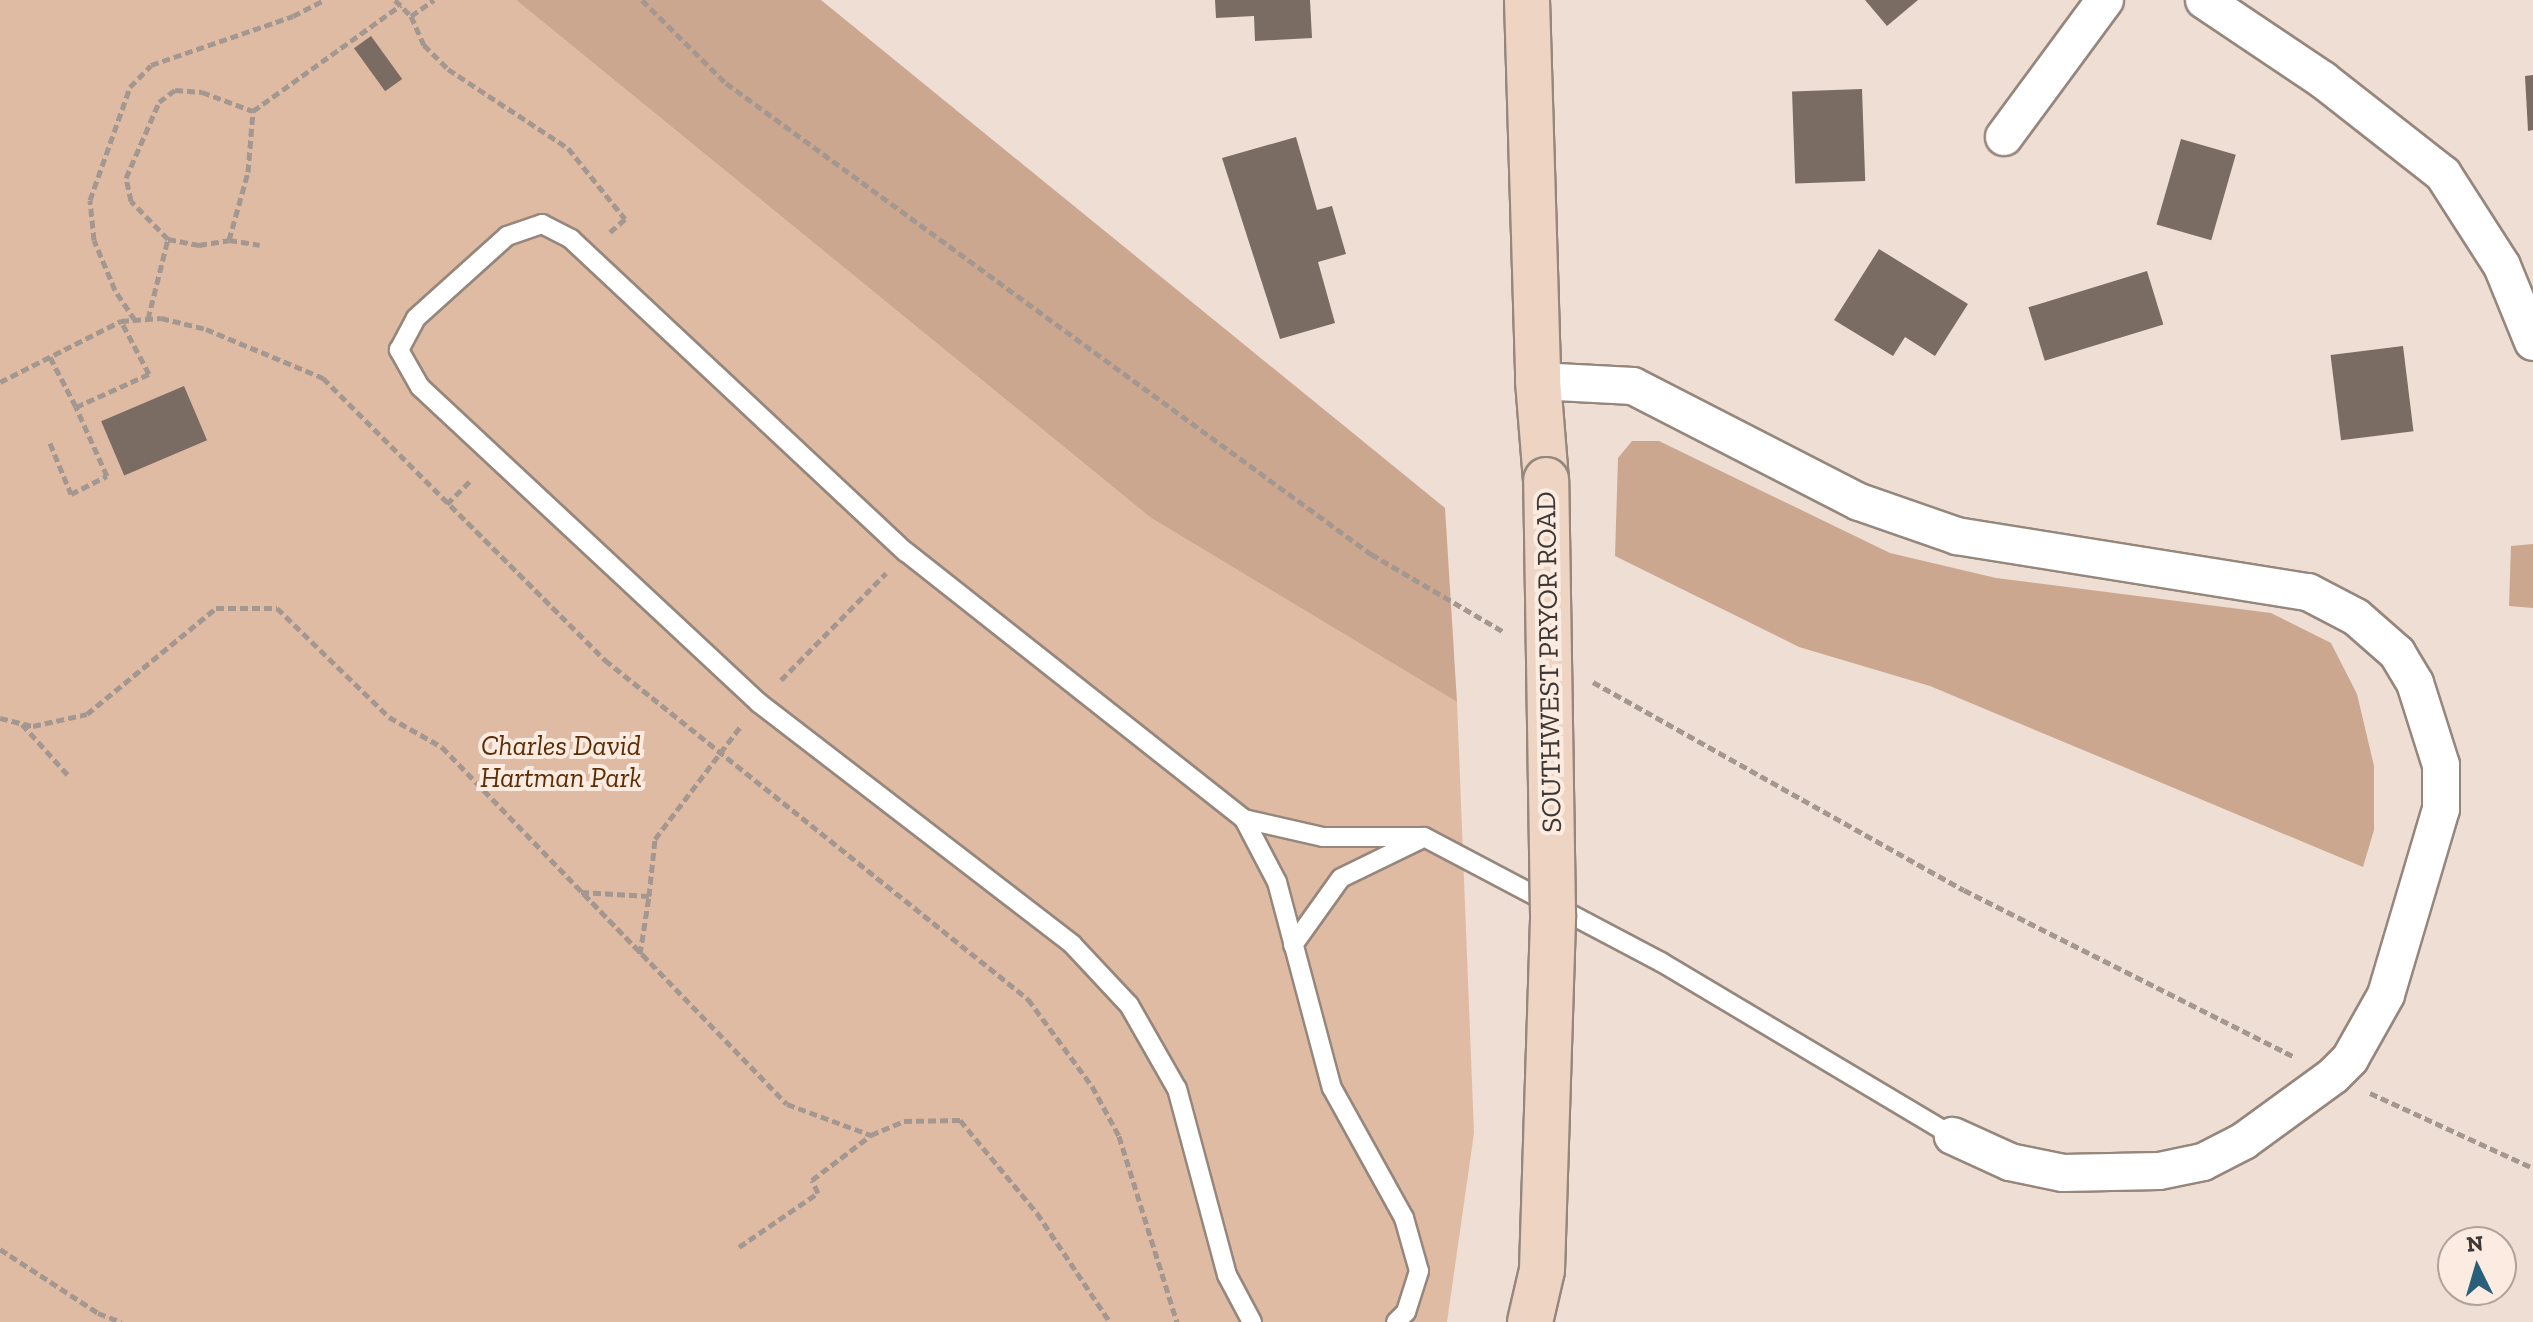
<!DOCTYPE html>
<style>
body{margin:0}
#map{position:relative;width:2533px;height:1322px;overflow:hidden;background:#efded3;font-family:"Zilla Slab",serif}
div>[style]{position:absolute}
.green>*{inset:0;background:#dfbba4}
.forest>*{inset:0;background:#cca790}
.building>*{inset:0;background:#7b6c63;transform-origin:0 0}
.path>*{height:5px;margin-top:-2.5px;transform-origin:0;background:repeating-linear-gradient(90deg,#a3978f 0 8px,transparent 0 12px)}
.roads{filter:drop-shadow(2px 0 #96877d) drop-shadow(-2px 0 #96877d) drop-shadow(0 2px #96877d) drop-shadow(0 -2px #96877d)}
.service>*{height:18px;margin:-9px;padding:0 9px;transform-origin:9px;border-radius:9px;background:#fff}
.minor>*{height:36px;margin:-18px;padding:0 18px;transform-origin:18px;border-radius:18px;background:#fff}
.secondary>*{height:44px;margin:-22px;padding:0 22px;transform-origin:22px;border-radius:22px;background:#eed5c3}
.bridges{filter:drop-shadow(2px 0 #96877d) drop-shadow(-2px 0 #96877d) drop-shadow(0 2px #96877d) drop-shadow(0 -2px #96877d)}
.secondary-bridge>*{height:44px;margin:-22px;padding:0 22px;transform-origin:22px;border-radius:22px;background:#eed5c3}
span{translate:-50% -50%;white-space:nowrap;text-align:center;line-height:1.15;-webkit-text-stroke:8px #fcebe0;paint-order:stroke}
.street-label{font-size:28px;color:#3d3632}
.park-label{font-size:28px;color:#5c2d05;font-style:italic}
.north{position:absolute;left:2437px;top:1226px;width:80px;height:80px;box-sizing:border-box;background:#fcebe0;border:2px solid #b0a39a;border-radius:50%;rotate:355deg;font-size:22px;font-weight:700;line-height:32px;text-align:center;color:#3d3632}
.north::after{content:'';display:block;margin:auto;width:28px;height:36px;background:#2a5f7b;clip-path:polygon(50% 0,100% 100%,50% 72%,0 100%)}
</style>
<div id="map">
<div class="green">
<i style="clip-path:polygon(0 0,516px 0,1151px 518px,1457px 702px,1474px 1133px,1447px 1322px,0 1322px)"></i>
</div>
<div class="forest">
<i style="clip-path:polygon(516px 0,821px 0,1445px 508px,1457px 702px,1151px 518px)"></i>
<i style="clip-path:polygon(1632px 441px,1659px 441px,1890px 553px,1996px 578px,2271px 613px,2331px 643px,2357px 694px,2374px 766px,2374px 830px,2363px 867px,1930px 686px,1799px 647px,1615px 556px,1618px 458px)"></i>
<i style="clip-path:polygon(2533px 544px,2533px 608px,2509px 606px,2511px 546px)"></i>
</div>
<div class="building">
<i style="clip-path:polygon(1215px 0,1310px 0,1312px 38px,1255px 41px,1254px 16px,1216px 18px)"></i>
<i style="clip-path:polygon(1865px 0,1918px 0,1887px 26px)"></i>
<i style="left:371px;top:36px;width:53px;height:21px;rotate:54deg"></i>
<i style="clip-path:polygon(2533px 75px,2533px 130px,2528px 131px,2525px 76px)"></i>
<i style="left:1862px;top:89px;width:92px;height:70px;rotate:88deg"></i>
<i style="clip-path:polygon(1296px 137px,1317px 210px,1332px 206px,1346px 254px,1318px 262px,1335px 323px,1280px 339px,1222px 158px)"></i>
<i style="left:2181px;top:139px;width:57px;height:89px;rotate:16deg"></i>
<i style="clip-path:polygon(1879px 249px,1968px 304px,1935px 356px,1905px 337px,1893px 356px,1834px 320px)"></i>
<i style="left:2147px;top:271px;width:56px;height:124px;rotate:73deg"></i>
<i style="left:2403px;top:346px;width:86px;height:73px;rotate:83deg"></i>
<i style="left:184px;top:386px;width:59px;height:90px;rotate:67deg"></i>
</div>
<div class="path">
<i style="left:395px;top:0;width:23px;rotate:45deg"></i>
<i style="left:411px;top:16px;width:32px;rotate:66deg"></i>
<i style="left:424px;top:45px;width:34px;rotate:45deg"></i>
<i style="left:448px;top:69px;width:144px;rotate:33.4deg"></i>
<i style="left:568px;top:148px;width:91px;rotate:51.2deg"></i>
<i style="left:625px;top:219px;width:23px;rotate:139deg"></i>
<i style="left:642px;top:0;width:118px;rotate:44.7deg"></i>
<i style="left:726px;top:83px;width:799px;rotate:36.14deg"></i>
<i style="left:1371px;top:554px;width:154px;rotate:30.4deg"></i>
<i style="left:411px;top:16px;width:28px;rotate:-35deg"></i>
<i style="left:168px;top:239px;width:32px;rotate:11deg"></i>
<i style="left:199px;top:245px;width:30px;rotate:-9deg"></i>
<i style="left:229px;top:240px;width:71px;rotate:-74.4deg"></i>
<i style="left:248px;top:172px;width:61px;rotate:-85.3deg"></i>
<i style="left:229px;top:240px;width:31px;rotate:9deg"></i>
<i style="left:148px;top:319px;width:82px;rotate:-76deg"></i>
<i style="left:168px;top:239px;width:53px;rotate:-134.2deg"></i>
<i style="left:131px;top:201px;width:24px;rotate:-102deg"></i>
<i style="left:126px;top:178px;width:83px;rotate:-66.5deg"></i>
<i style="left:159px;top:102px;width:20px;rotate:-37deg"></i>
<i style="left:175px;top:90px;width:27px;rotate:4deg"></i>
<i style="left:202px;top:92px;width:54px;rotate:20.4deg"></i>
<i style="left:253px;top:111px;width:182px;rotate:-35.6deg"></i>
<i style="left:135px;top:320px;width:36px;rotate:-124deg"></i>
<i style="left:115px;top:290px;width:54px;rotate:-112.8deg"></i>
<i style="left:94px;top:240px;width:40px;rotate:-95.7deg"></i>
<i style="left:90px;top:200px;width:120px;rotate:-70.5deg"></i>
<i style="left:130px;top:87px;width:30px;rotate:-46deg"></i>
<i style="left:151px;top:65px;width:150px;rotate:-19deg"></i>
<i style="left:293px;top:16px;width:35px;rotate:-27deg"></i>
<i style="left:50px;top:357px;width:56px;rotate:62.5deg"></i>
<i style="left:0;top:382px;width:136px;rotate:-26.8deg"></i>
<i style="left:121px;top:321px;width:40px;rotate:-4.3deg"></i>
<i style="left:161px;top:318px;width:46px;rotate:13.7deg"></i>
<i style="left:206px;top:329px;width:127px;rotate:22.7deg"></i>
<i style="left:323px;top:378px;width:399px;rotate:45deg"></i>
<i style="left:605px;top:660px;width:542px;rotate:38.71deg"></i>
<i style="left:1028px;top:999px;width:108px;rotate:53.7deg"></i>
<i style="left:1092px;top:1086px;width:57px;rotate:61.6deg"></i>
<i style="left:1119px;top:1136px;width:195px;rotate:72.7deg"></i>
<i style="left:50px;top:443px;width:55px;rotate:67.6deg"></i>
<i style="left:71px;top:494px;width:40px;rotate:-26.6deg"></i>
<i style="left:107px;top:476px;width:76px;rotate:-114.2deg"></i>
<i style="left:76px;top:407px;width:80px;rotate:-24.3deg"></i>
<i style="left:149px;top:374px;width:60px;rotate:-117.8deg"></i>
<i style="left:447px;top:504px;width:35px;rotate:-45deg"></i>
<i style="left:781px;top:680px;width:150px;rotate:-45.5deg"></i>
<i style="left:1593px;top:682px;width:425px;rotate:29.3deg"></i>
<i style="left:1964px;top:890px;width:369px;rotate:26.8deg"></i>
<i style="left:0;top:718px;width:34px;rotate:14deg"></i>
<i style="left:33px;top:726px;width:55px;rotate:-12.5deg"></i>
<i style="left:87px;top:714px;width:167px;rotate:-39.4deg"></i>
<i style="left:216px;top:608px;width:61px"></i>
<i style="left:277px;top:608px;width:156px;rotate:44.2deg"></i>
<i style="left:389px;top:717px;width:61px;rotate:29.5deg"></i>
<i style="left:442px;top:747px;width:496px;rotate:46deg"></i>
<i style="left:787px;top:1104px;width:90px;rotate:20.3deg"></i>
<i style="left:871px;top:1135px;width:36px;rotate:-23deg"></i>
<i style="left:904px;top:1121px;width:56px;rotate:-1deg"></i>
<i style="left:960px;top:1120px;width:121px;rotate:50.4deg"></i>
<i style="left:1037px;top:1213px;width:131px;rotate:56.2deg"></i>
<i style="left:22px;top:724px;width:69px;rotate:48deg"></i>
<i style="left:581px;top:892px;width:68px;rotate:3.4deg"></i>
<i style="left:649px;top:896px;width:57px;rotate:-84deg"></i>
<i style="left:655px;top:839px;width:141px;rotate:-52.8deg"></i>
<i style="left:640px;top:954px;width:59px;rotate:-81.2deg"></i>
<i style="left:2370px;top:1093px;width:179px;rotate:24.7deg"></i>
<i style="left:739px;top:1247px;width:96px;rotate:-34.4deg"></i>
<i style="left:818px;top:1193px;width:14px;rotate:-115deg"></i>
<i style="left:812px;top:1180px;width:74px;rotate:-37.3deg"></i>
<i style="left:0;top:1249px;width:117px;rotate:33.1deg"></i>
<i style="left:98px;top:1313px;width:25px;rotate:21deg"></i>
</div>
<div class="roads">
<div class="service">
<i style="left:1244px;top:819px;width:81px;rotate:12.8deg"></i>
<i style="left:1323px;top:837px;width:101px"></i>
<i style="left:1424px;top:837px;width:268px;rotate:27.8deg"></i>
<i style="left:1661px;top:962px;width:340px;rotate:30.8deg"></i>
<i style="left:1293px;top:945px;width:82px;rotate:-54.4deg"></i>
<i style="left:1341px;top:878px;width:87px;rotate:-26deg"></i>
<i style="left:1252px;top:1322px;width:53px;rotate:-118deg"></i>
<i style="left:1227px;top:1275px;width:193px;rotate:-105deg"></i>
<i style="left:1177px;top:1089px;width:97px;rotate:-119.7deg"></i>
<i style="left:1129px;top:1005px;width:83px;rotate:-133.1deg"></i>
<i style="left:1072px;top:944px;width:395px;rotate:-142.4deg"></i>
<i style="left:759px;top:703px;width:463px;rotate:-137deg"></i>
<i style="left:420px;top:387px;width:43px;rotate:-119.6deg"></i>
<i style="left:399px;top:350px;width:36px;rotate:-62deg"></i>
<i style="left:416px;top:318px;width:122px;rotate:-42deg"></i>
<i style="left:507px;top:236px;width:37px;rotate:-19deg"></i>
<i style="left:542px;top:224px;width:33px;rotate:27deg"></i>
<i style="left:571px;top:239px;width:458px;rotate:43.1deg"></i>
<i style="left:906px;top:552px;width:431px;rotate:38.3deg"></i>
<i style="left:1244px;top:819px;width:71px;rotate:62.4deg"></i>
<i style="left:1277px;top:882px;width:213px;rotate:75.1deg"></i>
<i style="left:1332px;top:1088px;width:149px;rotate:61deg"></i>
<i style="left:1404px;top:1218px;width:55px;rotate:74.2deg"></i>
<i style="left:1419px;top:1271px;width:43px;rotate:107.6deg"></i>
<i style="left:1406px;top:1312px;width:14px;rotate:135deg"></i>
</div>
<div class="minor">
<i style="left:2204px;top:0;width:143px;rotate:33.9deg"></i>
<i style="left:2323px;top:80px;width:152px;rotate:38.1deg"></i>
<i style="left:2443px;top:174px;width:109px;rotate:57.3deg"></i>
<i style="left:2502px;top:266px;width:82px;rotate:67.8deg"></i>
<i style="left:2004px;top:137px;width:170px;rotate:-53.6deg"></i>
<i style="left:1538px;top:381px;width:95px;rotate:3deg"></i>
<i style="left:1633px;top:386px;width:254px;rotate:27.2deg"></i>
<i style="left:1859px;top:502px;width:104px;rotate:19.1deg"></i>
<i style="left:1957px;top:536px;width:355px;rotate:9.1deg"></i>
<i style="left:2308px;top:592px;width:54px;rotate:27.5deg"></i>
<i style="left:2356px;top:617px;width:55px;rotate:41.3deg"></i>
<i style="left:2397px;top:653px;width:35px;rotate:59deg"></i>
<i style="left:2415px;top:683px;width:86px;rotate:72.4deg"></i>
<i style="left:2441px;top:765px;width:44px;rotate:90deg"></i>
<i style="left:2441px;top:809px;width:194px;rotate:106.5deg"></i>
<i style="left:2386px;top:995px;width:73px;rotate:119.4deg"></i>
<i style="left:2350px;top:1059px;width:24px;rotate:135deg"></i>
<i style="left:2333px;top:1076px;width:110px;rotate:143.9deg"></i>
<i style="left:2244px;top:1141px;width:46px;rotate:152.9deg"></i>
<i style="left:2203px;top:1162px;width:45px;rotate:168.4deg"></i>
<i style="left:2159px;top:1171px;width:96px;rotate:178.8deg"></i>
<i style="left:2063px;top:1173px;width:54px;rotate:-168.3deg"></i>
<i style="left:2010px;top:1162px;width:63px;rotate:-155.5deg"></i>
</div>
<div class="secondary">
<i style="left:1527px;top:0;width:381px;rotate:88.3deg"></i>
<i style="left:1538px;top:381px;width:99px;rotate:85.4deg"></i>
</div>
</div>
<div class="bridges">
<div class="secondary-bridge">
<i style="left:1530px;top:1322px;width:53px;rotate:-77deg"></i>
<i style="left:1542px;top:1270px;width:356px;rotate:-88.2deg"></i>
<i style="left:1553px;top:914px;width:434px;rotate:-90.9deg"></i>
</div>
</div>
<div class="street-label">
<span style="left:1549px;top:662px;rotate:-91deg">SOUTHWEST PRYOR ROAD</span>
</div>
<div class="park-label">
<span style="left:561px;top:762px">Charles David<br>Hartman Park</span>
</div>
<div class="north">N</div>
</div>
